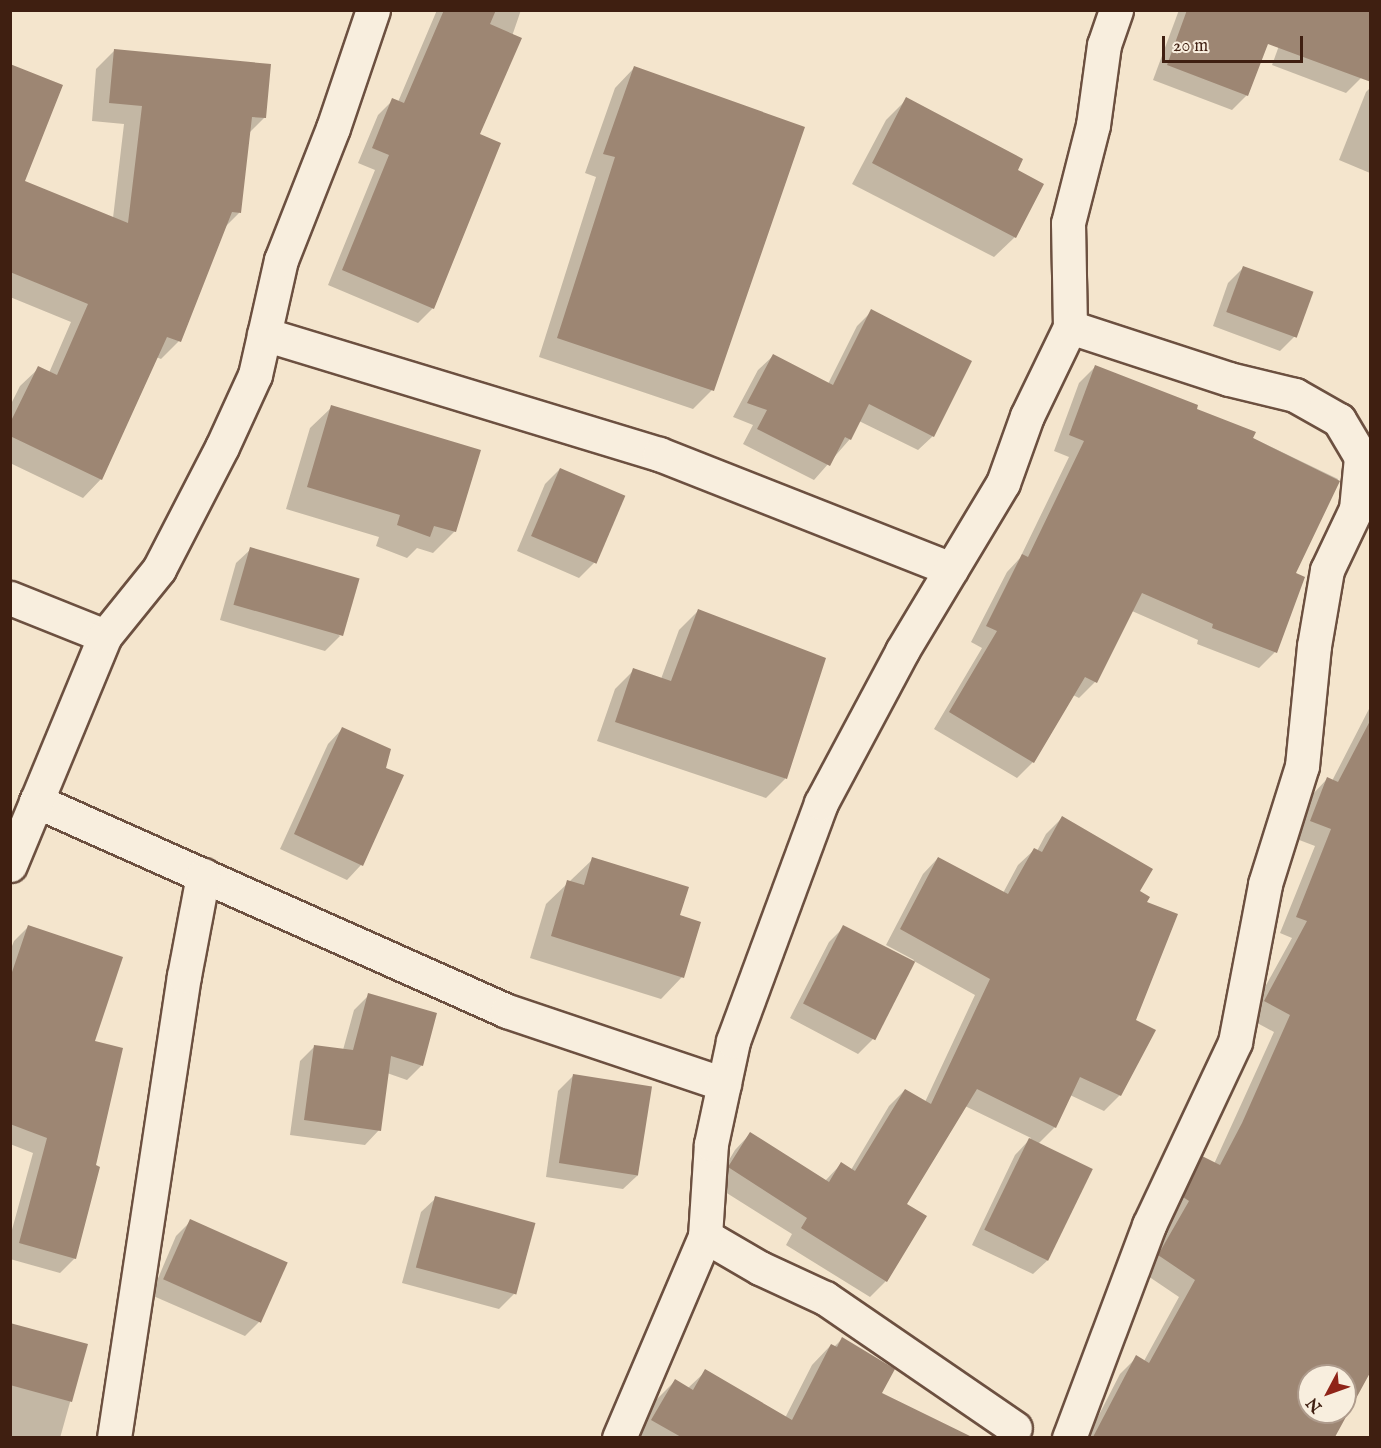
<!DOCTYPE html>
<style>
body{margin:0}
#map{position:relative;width:1381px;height:1448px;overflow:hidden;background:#f4e5cd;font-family:"IM FELL English",serif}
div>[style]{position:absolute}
.shadow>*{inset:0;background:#0003}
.building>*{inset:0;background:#9d8673;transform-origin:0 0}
.roads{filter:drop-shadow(2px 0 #6c5040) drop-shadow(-2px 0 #6c5040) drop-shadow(0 2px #6c5040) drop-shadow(0 -2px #6c5040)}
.street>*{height:33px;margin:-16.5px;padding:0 16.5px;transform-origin:16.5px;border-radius:16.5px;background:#f8eede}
span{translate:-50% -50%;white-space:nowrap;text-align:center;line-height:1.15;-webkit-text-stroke:4.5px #f8eede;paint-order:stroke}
.frame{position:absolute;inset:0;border:12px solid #3f1f11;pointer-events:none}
.north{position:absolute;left:1297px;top:1364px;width:60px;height:60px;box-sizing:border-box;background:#f8eede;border:2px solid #ae9b8c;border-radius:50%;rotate:229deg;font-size:16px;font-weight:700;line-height:24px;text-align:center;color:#3f1f11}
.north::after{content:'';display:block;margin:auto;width:21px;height:27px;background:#8f2418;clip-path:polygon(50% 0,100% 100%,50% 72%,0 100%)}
.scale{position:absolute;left:1162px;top:36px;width:141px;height:27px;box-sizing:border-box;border:3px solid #3f1f11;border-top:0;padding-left:8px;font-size:18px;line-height:21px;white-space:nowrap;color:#3f1f11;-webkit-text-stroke:4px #f8eede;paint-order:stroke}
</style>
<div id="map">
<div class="shadow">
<i style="clip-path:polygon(437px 10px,521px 10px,478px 135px,433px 308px,418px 323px,328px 285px,375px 170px,358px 163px,378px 115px,393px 100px,398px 102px)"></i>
<i style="clip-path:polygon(1179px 10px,1273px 10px,1247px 95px,1232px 110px,1153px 80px)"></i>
<i style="clip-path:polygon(1292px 10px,1361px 78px,1346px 93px,1272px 65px)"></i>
<i style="clip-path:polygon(114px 51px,265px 117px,248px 134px,239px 213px,225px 227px,179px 341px,161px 359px,156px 357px,101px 479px,83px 498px,10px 463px,10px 406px,20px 386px,39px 368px,49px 373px,71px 322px,10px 297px,10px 65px,23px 182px,113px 218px,124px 124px,92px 121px,96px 69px)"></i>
<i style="clip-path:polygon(634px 68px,712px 390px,693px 409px,539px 357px,596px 177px,585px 173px,615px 88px)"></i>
<i style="clip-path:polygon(1370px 88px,1370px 173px,1339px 160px,1366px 92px)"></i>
<i style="clip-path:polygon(907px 99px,1016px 171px,1015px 237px,994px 257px,852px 184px,886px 120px)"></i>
<i style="clip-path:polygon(1243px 268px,1295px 336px,1280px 351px,1213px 326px,1228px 283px)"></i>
<i style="clip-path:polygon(872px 311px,933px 436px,918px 450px,859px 421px,850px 439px,814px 480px,743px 444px,753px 425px,733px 417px,758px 370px,773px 356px,828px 384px,857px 326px)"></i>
<i style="clip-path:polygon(1095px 367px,1195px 410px,1338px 479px,1294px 574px,1275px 652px,1259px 668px,1197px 644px,1198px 640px,1132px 611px,1095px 682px,1079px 698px,1073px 695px,1033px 762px,1017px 778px,934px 729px,982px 648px,971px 642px,1007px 572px,1020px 558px,1069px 457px,1054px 451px,1079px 383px)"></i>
<i style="clip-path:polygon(332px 407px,455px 531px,433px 553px,417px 548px,407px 558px,376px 546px,379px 537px,286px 509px,310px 428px)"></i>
<i style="clip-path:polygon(560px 469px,594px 563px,579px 578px,517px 551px,545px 484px)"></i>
<i style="clip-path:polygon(251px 549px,340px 636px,325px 651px,220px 620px,236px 563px)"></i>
<i style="clip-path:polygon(698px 611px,824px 659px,785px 779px,766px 798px,597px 741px,615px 689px,634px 670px,661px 679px,679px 630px)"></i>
<i style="clip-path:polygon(evenodd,1370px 707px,1370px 1368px,1333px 1438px,1087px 1438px,1120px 1374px,1137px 1357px,1144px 1361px,1179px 1297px,1142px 1272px,1173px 1218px,1167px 1214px,1186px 1174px,1203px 1158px,1214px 1164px,1274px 1032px,1248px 1018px,1292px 938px,1280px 933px,1315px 846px,1294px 838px,1311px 796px,1327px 779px,1332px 781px,1370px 707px,1309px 1376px,1345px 1376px,1345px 1412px,1309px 1412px,1309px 1376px)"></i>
<i style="clip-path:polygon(342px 729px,361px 865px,347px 880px,280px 849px,328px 744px)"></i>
<i style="clip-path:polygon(1062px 818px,1138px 892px,1145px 903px,1134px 1021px,1120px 1095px,1104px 1111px,1070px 1095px,1055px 1127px,1038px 1144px,1048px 1260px,1033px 1274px,972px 1245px,1015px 1155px,1031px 1138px,965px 1106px,905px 1204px,886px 1281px,870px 1297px,786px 1245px,792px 1234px,714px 1185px,735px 1150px,750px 1134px,825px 1181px,841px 1164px,851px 1170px,889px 1106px,905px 1090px,925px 1102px,975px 995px,914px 961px,873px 1039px,858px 1054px,790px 1018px,829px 942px,844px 927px,912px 963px,914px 960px,886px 945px,923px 874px,938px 858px,1003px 893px,1018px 865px,1034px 850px,1037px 851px,1046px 834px)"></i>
<i style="clip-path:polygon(593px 859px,678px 916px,682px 977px,661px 999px,530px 958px,546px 904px)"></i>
<i style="clip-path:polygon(29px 926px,93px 1042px,75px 1258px,60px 1273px,10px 1259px,10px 1237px,33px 1153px,10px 1144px,10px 951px,14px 941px)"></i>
<i style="clip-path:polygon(369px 995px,422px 1065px,407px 1080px,387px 1073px,379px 1130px,365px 1145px,290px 1135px,300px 1061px,315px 1046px,343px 1050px,354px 1010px)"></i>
<i style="clip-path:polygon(573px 1076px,638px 1175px,623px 1189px,546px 1177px,558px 1091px)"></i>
<i style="clip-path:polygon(436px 1198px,514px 1294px,499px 1309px,402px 1283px,421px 1212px)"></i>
<i style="clip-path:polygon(191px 1221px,260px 1321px,245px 1336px,151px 1295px,176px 1236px)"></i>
<i style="clip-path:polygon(10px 1329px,86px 1345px,60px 1438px,10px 1438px)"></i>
<i style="clip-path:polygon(842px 1339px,880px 1394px,964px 1435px,963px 1438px,634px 1438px,656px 1400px,675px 1381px,688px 1388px,706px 1371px,785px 1418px,812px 1365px,831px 1345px,834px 1347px)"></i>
</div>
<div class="building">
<i style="clip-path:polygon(444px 10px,496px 10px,490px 24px,522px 38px,480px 134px,501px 143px,434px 309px,342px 270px,389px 155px,372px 148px,392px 98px,404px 103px)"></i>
<i style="clip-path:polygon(1187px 10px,1371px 10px,1371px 82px,1268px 44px,1248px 96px,1167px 65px)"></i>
<i style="clip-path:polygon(114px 49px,271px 64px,266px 118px,252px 117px,241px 213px,232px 212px,181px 342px,167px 337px,102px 480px,10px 436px,10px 423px,38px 366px,57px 375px,88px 304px,10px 272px,10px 64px,63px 85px,25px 181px,128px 223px,142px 106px,109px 103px)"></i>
<i style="clip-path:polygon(634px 66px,805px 127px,714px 391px,557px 338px,615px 157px,603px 154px)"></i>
<i style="clip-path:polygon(906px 97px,1023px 159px,1018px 170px,1044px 184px,1016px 238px,872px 163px)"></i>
<i style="left:1243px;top:266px;width:75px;height:49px;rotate:20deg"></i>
<i style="clip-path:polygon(871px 309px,972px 361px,934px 437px,869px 404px,851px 440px,845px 437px,830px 466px,757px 429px,767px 410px,747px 403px,773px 354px,833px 385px)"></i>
<i style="clip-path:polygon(1095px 365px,1198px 405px,1197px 409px,1256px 432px,1253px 438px,1340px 481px,1296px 573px,1305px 577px,1277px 653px,1212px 628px,1213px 624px,1142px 593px,1097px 683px,1085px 677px,1034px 763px,949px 712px,997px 631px,986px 626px,1022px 554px,1028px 557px,1084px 441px,1069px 435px)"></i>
<i style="clip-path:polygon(331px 405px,481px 450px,456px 532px,434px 526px,430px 537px,397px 525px,400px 515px,307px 487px)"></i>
<i style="left:560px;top:468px;width:71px;height:74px;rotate:23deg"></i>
<i style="left:250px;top:547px;width:114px;height:60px;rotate:16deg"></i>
<i style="clip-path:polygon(698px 609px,826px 658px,787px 779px,615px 722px,633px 668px,671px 681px)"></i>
<i style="clip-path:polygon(evenodd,1371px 719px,1371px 1371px,1335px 1437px,1093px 1437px,1136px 1355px,1149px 1363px,1195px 1280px,1158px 1255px,1189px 1201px,1183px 1197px,1202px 1156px,1220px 1165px,1242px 1123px,1290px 1015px,1264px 1001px,1307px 921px,1296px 917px,1331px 829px,1310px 821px,1327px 777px,1338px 782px,1371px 719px,1309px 1376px,1345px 1376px,1345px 1412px,1309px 1412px,1309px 1376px)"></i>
<i style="clip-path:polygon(342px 727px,391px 749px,386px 768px,404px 775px,363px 866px,294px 834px)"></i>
<i style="clip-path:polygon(1062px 816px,1153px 869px,1140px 891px,1150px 897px,1147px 902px,1178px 914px,1136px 1020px,1156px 1030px,1121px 1096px,1080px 1077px,1056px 1128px,977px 1089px,907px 1204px,927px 1216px,887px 1282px,801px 1228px,807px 1218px,728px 1167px,750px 1132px,829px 1182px,841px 1162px,855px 1171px,905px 1089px,931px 1104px,990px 979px,900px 929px,938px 857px,1008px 894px,1034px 848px,1042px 852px)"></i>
<i style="clip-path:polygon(592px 857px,689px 887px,680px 915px,701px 922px,684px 978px,551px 936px,567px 880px,584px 885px)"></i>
<i style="clip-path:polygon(28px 925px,123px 957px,95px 1041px,123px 1048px,96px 1165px,100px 1167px,76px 1259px,19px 1243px,47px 1138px,10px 1124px,10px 978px)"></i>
<i style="left:843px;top:925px;width:81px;height:88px;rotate:27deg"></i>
<i style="clip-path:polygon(368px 993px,437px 1013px,423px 1066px,391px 1056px,381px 1131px,304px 1120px,314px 1045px,353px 1050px)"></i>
<i style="left:573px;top:1074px;width:80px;height:90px;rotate:9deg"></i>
<i style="left:1029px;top:1138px;width:71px;height:102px;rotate:26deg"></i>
<i style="left:435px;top:1196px;width:104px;height:74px;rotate:15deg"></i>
<i style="left:190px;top:1219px;width:107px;height:66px;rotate:24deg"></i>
<i style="clip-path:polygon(10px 1323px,88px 1344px,72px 1402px,10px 1385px)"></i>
<i style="clip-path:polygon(842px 1337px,895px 1369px,882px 1393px,972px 1437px,681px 1437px,651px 1420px,675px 1379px,693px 1390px,705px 1369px,792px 1420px,831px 1344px,837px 1347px)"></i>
</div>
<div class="roads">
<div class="street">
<i style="left:264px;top:334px;width:413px;rotate:16.9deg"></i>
<i style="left:659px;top:454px;width:314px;rotate:21.5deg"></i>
<i style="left:10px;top:598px;width:102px;rotate:21.8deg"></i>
<i style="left:36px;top:801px;width:516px;rotate:24.03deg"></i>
<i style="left:507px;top:1011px;width:229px;rotate:18.6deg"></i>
<i style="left:10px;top:865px;width:248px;rotate:-67.5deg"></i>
<i style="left:105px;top:636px;width:86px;rotate:-51.1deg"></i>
<i style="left:159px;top:569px;width:137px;rotate:-62.7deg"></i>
<i style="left:222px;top:447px;width:79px;rotate:-65.4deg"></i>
<i style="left:255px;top:375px;width:118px;rotate:-77.3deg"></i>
<i style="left:281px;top:260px;width:142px;rotate:-68.5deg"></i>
<i style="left:333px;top:128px;width:125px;rotate:-71.3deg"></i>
<i style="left:705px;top:1236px;width:64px;rotate:30.2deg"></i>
<i style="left:760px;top:1268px;width:72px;rotate:24.8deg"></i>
<i style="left:825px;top:1298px;width:230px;rotate:34.4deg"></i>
<i style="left:114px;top:1438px;width:467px;rotate:-81.4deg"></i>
<i style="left:184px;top:976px;width:103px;rotate:-79.3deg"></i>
<i style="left:619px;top:1438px;width:220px;rotate:-66.9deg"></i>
<i style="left:705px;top:1236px;width:92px;rotate:-86.3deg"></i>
<i style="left:711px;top:1144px;width:105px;rotate:-77.9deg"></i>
<i style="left:733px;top:1041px;width:254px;rotate:-69.7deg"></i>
<i style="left:821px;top:803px;width:172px;rotate:-61.9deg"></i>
<i style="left:902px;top:651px;width:196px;rotate:-59deg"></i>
<i style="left:1003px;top:483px;width:71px;rotate:-70.3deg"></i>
<i style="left:1027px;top:416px;width:99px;rotate:-64.2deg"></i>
<i style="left:1070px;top:327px;width:104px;rotate:-91.1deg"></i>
<i style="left:1068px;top:223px;width:101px;rotate:-75.7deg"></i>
<i style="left:1093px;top:125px;width:81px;rotate:-82.2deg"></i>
<i style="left:1104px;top:45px;width:37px;rotate:-71deg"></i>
<i style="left:1069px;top:1438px;width:228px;rotate:-69.4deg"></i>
<i style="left:1149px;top:1225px;width:202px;rotate:-64.8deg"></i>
<i style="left:1235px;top:1042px;width:161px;rotate:-79.2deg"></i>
<i style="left:1265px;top:884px;width:124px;rotate:-72.6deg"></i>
<i style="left:1302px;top:766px;width:121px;rotate:-84.3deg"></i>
<i style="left:1314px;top:646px;width:77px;rotate:-80.3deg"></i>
<i style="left:1327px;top:570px;width:68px;rotate:-64.6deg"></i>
<i style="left:1356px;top:509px;width:52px;rotate:-84.5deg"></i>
<i style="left:1361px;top:457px;width:43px;rotate:-120.7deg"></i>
<i style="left:1339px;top:420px;width:51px;rotate:-150.4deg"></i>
<i style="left:1295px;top:395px;width:68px;rotate:-166.4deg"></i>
<i style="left:1229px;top:379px;width:167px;rotate:-161.9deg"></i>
</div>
</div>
<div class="frame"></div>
<div class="north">N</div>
<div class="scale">20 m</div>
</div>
